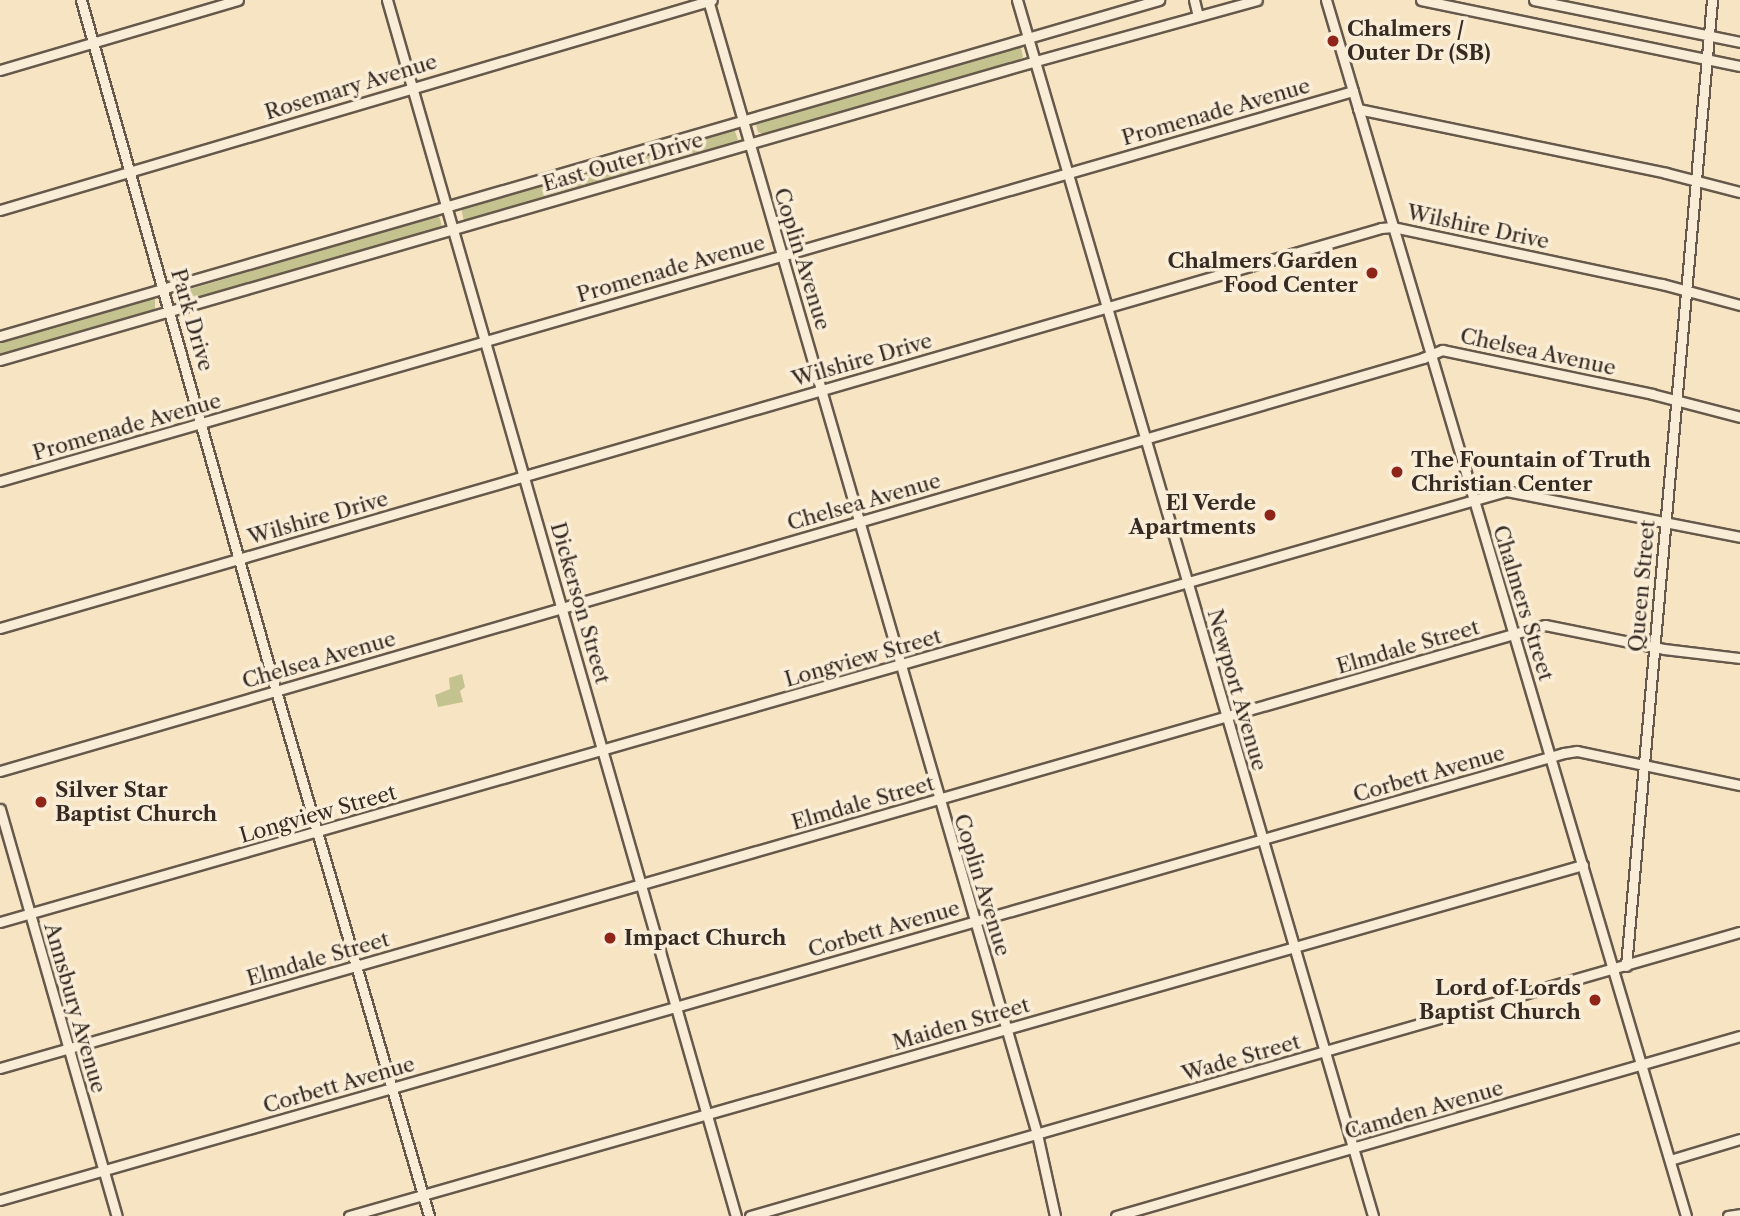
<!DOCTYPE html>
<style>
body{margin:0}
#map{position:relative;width:1740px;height:1216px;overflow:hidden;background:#f7e4c2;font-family:"Libre Caslon Text",serif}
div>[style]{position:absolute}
.green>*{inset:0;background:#c4c28e}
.roads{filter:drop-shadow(2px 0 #66594b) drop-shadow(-2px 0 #66594b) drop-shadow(0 2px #66594b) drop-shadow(0 -2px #66594b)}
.minor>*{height:9px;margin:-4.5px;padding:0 4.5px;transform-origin:4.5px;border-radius:4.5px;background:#faedd7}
.dots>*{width:19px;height:19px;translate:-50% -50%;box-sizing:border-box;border:4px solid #faedd7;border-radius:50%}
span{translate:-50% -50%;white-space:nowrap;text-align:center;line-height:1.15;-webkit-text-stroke:7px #faedd7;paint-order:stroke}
.poi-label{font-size:21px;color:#352b23;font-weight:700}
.left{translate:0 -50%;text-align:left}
.right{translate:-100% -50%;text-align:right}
.street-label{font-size:21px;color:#352b23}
</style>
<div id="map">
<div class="green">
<i style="clip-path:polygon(1017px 47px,1021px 48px,1023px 57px,1019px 60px,763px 134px,758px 132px,756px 125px,759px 122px)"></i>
<i style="clip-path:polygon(730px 130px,735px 131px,738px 140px,734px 143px,471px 219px,464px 221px,463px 217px,461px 208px)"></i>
<i style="clip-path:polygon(436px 216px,440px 218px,442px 228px,182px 304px,177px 303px,174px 294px)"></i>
<i style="clip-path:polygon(151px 297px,155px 299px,155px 310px,0 355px,0 341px)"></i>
<i style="clip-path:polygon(462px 674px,465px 687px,460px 691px,463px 702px,438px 707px,435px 695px,450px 689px,449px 678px)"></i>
</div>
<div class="roads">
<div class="minor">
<i style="left:81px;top:0;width:718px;rotate:74.24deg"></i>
<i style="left:276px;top:691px;width:547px;rotate:73.75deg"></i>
<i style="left:387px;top:0;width:1265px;rotate:73.99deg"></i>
<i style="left:708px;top:0;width:1181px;rotate:73.82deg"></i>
<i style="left:1037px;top:1134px;width:84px;rotate:77.6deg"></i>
<i style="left:1017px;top:0;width:1267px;rotate:73.68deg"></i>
<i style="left:1194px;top:0;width:16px;rotate:76deg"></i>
<i style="left:1326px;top:0;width:1268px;rotate:73.51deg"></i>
<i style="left:1421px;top:0;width:326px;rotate:11.7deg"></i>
<i style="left:1534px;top:0;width:210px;rotate:11.5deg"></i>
<i style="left:0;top:70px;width:248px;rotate:-16.4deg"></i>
<i style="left:1358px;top:109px;width:315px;rotate:11.7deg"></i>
<i style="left:1666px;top:173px;width:76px;rotate:14.4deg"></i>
<i style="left:0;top:210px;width:742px;rotate:-16.43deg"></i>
<i style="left:0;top:336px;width:1207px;rotate:-16.17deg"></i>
<i style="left:0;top:360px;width:1078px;rotate:-16.1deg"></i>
<i style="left:1036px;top:61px;width:229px;rotate:-15.4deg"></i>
<i style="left:0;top:481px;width:1408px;rotate:-16.08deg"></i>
<i style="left:0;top:628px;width:1438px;rotate:-16.15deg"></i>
<i style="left:1381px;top:228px;width:12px;rotate:-5deg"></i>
<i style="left:1393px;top:227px;width:275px;rotate:12deg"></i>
<i style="left:1662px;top:284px;width:81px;rotate:15.1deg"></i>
<i style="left:0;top:771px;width:1482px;rotate:-16.18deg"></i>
<i style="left:1423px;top:358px;width:21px;rotate:-23deg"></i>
<i style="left:1442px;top:350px;width:215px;rotate:11.8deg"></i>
<i style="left:1652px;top:394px;width:91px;rotate:14.6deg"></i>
<i style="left:0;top:809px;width:423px;rotate:74deg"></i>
<i style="left:0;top:922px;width:1566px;rotate:-15.97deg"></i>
<i style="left:1506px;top:491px;width:238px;rotate:11.1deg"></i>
<i style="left:1626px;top:966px;width:970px;rotate:-84.91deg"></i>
<i style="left:0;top:1068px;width:1607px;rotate:-16deg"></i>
<i style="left:1545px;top:625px;width:121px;rotate:11.4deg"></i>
<i style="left:1664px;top:649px;width:77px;rotate:6.8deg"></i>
<i style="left:1670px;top:1160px;width:73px;rotate:-16.7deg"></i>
<i style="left:0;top:1200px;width:1627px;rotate:-15.95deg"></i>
<i style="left:1564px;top:753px;width:13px;rotate:-9deg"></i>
<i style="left:1577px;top:751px;width:167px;rotate:11.8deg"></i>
<i style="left:349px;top:1216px;width:1283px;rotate:-15.88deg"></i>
<i style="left:750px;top:1216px;width:1030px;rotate:-16.01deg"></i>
<i style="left:1116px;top:1216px;width:649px;rotate:-16.09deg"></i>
<i style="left:1728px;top:1216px;width:12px;rotate:-9deg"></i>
</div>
</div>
<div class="dots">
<i style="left:1333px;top:41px;background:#8f2418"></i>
<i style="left:1372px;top:273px;background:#8f2418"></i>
<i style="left:1397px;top:472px;background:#8f2418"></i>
<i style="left:1270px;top:515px;background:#8f2418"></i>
<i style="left:41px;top:802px;background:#8f2418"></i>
<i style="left:610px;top:938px;background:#8f2418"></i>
<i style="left:1595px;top:1000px;background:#8f2418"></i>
</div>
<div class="poi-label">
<span class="left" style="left:1347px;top:41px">Chalmers /<br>Outer Dr (SB)</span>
<span class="right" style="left:1358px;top:273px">Chalmers Garden<br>Food Center</span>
<span class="left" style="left:1411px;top:472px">The Fountain of Truth<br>Christian Center</span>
<span class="right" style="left:1256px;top:515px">El Verde<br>Apartments</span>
<span class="left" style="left:55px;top:802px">Silver Star<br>Baptist Church</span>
<span class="left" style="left:624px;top:938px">Impact Church</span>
<span class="right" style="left:1581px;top:1000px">Lord of Lords<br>Baptist Church</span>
</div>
<div class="street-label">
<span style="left:351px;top:87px;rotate:-17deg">Rosemary Avenue</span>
<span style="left:1216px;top:112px;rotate:-16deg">Promenade Avenue</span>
<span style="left:623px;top:162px;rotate:-16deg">East Outer Drive</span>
<span style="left:1478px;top:227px;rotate:12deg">Wilshire Drive</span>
<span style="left:802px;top:259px;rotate:73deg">Coplin Avenue</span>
<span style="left:671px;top:269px;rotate:-16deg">Promenade Avenue</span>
<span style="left:192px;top:320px;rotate:74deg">Park Drive</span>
<span style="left:1538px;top:352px;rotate:12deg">Chelsea Avenue</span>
<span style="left:862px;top:360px;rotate:-16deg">Wilshire Drive</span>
<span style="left:127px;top:427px;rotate:-16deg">Promenade Avenue</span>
<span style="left:864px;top:502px;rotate:-16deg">Chelsea Avenue</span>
<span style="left:318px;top:518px;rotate:-16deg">Wilshire Drive</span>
<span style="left:1642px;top:586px;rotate:-85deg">Queen Street</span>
<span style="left:580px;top:603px;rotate:74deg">Dickerson Street</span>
<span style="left:1523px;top:603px;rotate:73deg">Chalmers Street</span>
<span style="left:1408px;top:647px;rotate:-16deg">Elmdale Street</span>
<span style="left:863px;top:658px;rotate:-16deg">Longview Street</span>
<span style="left:319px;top:660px;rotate:-16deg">Chelsea Avenue</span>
<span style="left:1237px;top:690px;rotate:74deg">Newport Avenue</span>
<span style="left:1429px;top:774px;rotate:-16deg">Corbett Avenue</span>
<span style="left:863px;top:803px;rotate:-16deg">Elmdale Street</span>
<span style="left:318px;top:814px;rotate:-16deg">Longview Street</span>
<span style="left:982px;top:885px;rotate:73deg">Coplin Avenue</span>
<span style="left:884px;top:929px;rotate:-16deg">Corbett Avenue</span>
<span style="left:318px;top:959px;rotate:-16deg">Elmdale Street</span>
<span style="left:75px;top:1008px;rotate:74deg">Annsbury Avenue</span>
<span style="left:961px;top:1024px;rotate:-16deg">Maiden Street</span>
<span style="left:1241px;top:1058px;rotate:-16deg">Wade Street</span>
<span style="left:339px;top:1085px;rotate:-16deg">Corbett Avenue</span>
<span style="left:1424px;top:1110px;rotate:-16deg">Camden Avenue</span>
</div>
</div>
